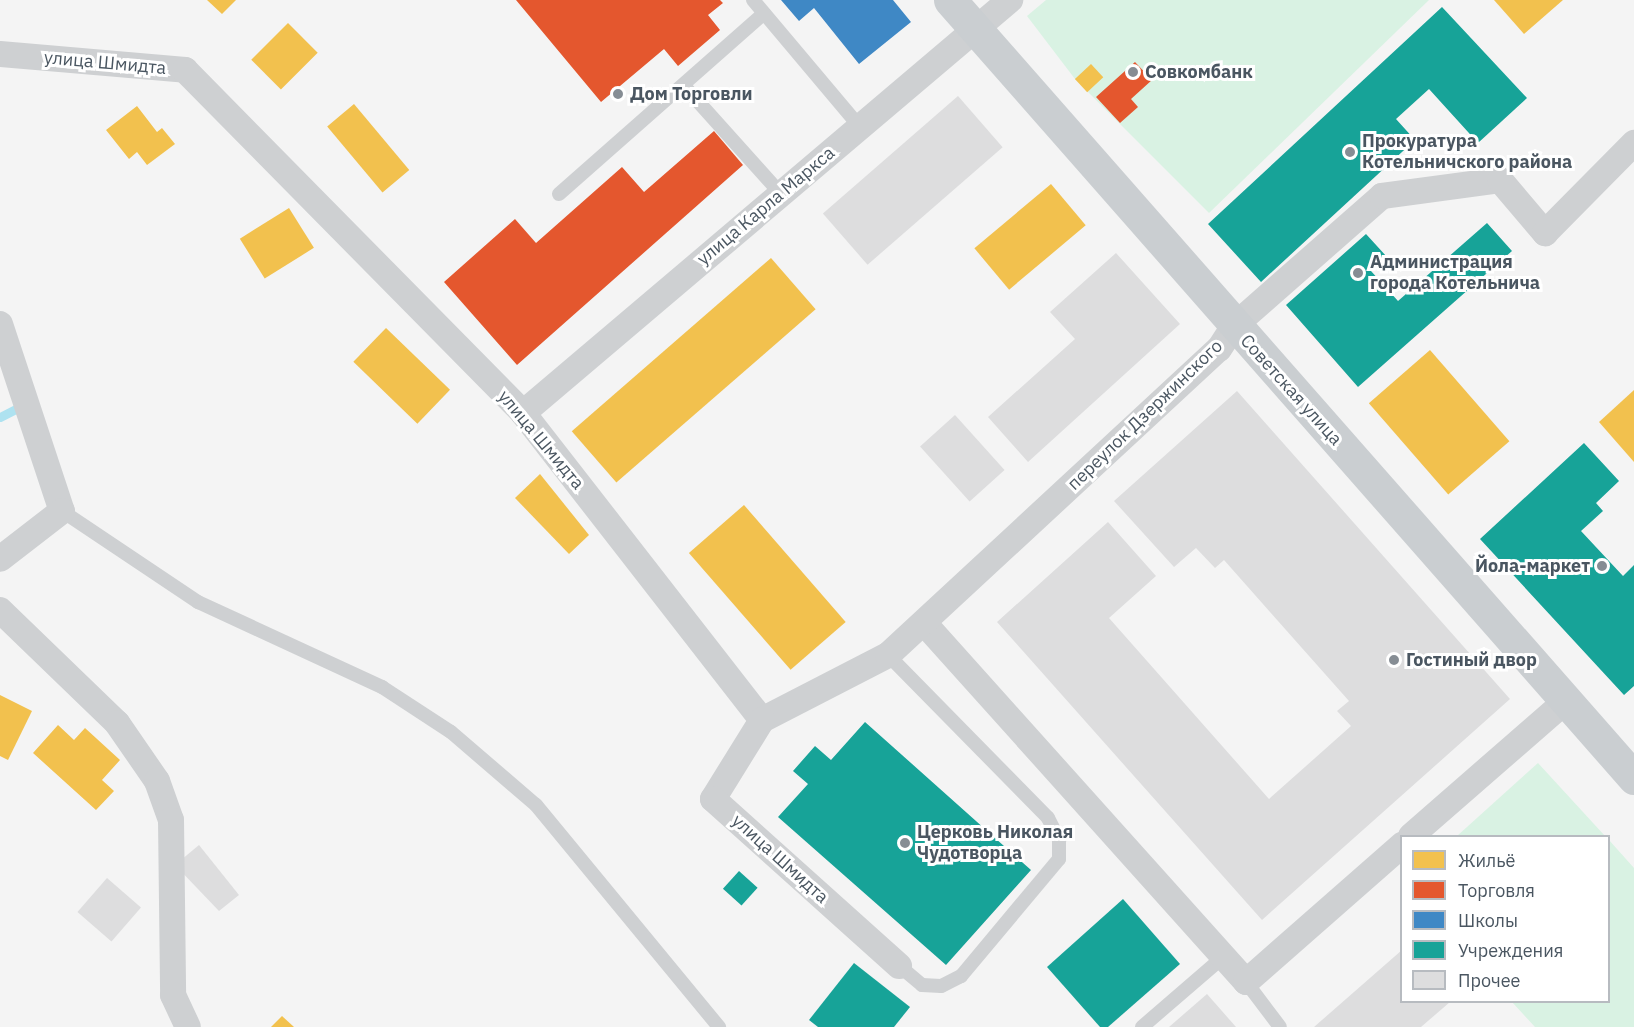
<!DOCTYPE html>
<meta charset="utf-8">
<style>
body{margin:0}
#map{position:relative;width:1634px;height:1027px;overflow:hidden;background:#f4f4f4;font-family:"IBM Plex Sans",sans-serif}
div>[style]{position:absolute}
.green>*{inset:0;background:#d9f2e3}
.homes>*{inset:0;background:#f2c14e;transform-origin:0 0}
.shops>*{inset:0;background:#e4572e}
.schools>*{inset:0;background:#3f88c5}
.public>*{inset:0;background:#17a398;transform-origin:0 0}
.stream>*{height:9px;margin:-4.5px;padding:0 4.5px;transform-origin:4.5px;border-radius:4.5px;background:#aee2f0}
.building>*{inset:0;background:#ddddde;transform-origin:0 0}
.lane>*{height:14px;margin:-7px;padding:0 7px;transform-origin:7px;border-radius:7px;background:#ced0d2}
.street>*{height:26px;margin:-13px;padding:0 13px;transform-origin:13px;border-radius:13px;background:#ced0d2}
.primary>*{height:33px;margin:-16.5px;padding:0 16.5px;transform-origin:16.5px;border-radius:16.5px;background:#caced1}
.dots>*{width:16px;height:16px;translate:-50% -50%;box-sizing:border-box;border:3px solid #fff;border-radius:50%}
span{translate:-50% -50%;white-space:nowrap;text-align:center;line-height:1.15;-webkit-text-stroke:6px #fff;paint-order:stroke}
.street-label{font-size:18px;color:#4a5661}
.poi-label{font-size:18px;color:#4a5661;font-weight:700}
.left{translate:0 -50%;text-align:left}
.right{translate:-100% -50%;text-align:right}
.legend{position:absolute;left:1400px;top:835px;width:210px;height:168px;box-sizing:border-box;background:#fff;border:2px solid #b7bbc0;margin:0;padding:8px 10px;list-style:none;font-size:18px;color:#4a5661}
.legend li{display:flex;align-items:center;gap:12px;height:30px}
.legend b{width:30px;border:2px solid #b7bbc0}
</style>
<div id="map">
<div class="green">
<i style="clip-path:polygon(1046px 0,1429px 0,1209px 213px,1075px 79px,1027px 16px)"></i>
<i style="clip-path:polygon(1538px 763px,1605px 836px,1457px 836px)"></i>
<i style="clip-path:polygon(1609px 840px,1634px 868px,1634px 1027px,1535px 1027px,1512px 1002px,1608px 1002px)"></i>
</div>
<div class="homes">
<i style="clip-path:polygon(207px 0,236px 0,222px 14px)"></i>
<i style="clip-path:polygon(1494px 0,1563px 0,1524px 34px)"></i>
<i style="left:288px;top:23px;width:42px;height:52px;rotate:45deg"></i>
<i style="left:1091px;top:64px;width:18px;height:22px;rotate:47deg"></i>
<i style="left:354px;top:104px;width:86px;height:35px;rotate:50deg"></i>
<i style="clip-path:polygon(137px 106px,157px 132px,162px 128px,175px 144px,147px 165px,137px 152px,129px 159px,106px 130px)"></i>
<i style="left:1051px;top:184px;width:54px;height:100px;rotate:50deg"></i>
<i style="left:289px;top:208px;width:47px;height:58px;rotate:58deg"></i>
<i style="left:771px;top:258px;width:68px;height:264px;rotate:49deg"></i>
<i style="left:386px;top:328px;width:89px;height:47px;rotate:44deg"></i>
<i style="left:1430px;top:350px;width:121px;height:81px;rotate:49deg"></i>
<i style="clip-path:polygon(1634px 390px,1634px 462px,1599px 422px)"></i>
<i style="clip-path:polygon(540px 474px,589px 535px,569px 554px,515px 498px)"></i>
<i style="left:744px;top:505px;width:155px;height:73px;rotate:49deg"></i>
<i style="clip-path:polygon(0 695px,32px 711px,8px 760px,0 756px)"></i>
<i style="clip-path:polygon(58px 725px,74px 740px,85px 728px,120px 760px,102px 780px,114px 791px,96px 810px,33px 753px)"></i>
<i style="clip-path:polygon(282px 1016px,294px 1027px,271px 1027px)"></i>
</div>
<div class="shops">
<i style="clip-path:polygon(516px 0,720px 0,723px 3px,708px 15px,720px 30px,678px 66px,664px 49px,601px 102px)"></i>
<i style="clip-path:polygon(1135px 62px,1152px 80px,1131px 99px,1138px 107px,1120px 123px,1096px 97px)"></i>
<i style="clip-path:polygon(714px 131px,743px 165px,517px 365px,444px 282px,515px 219px,536px 243px,622px 167px,644px 192px)"></i>
</div>
<div class="schools">
<i style="clip-path:polygon(781px 0,893px 0,911px 22px,859px 64px,814px 8px,799px 21px)"></i>
</div>
<div class="public">
<i style="clip-path:polygon(1442px 7px,1527px 98px,1478px 143px,1429px 89px,1396px 119px,1415px 140px,1261px 282px,1208px 224px)"></i>
<i style="clip-path:polygon(1487px 223px,1512px 251px,1358px 387px,1286px 305px,1366px 234px,1387px 257px,1371px 271px,1398px 301px)"></i>
<i style="clip-path:polygon(1584px 443px,1619px 481px,1596px 503px,1603px 511px,1581px 531px,1623px 576px,1634px 565px,1634px 686px,1624px 695px,1480px 539px)"></i>
<i style="clip-path:polygon(865px 722px,1031px 870px,946px 965px,778px 817px,808px 784px,793px 771px,815px 746px,831px 760px)"></i>
<i style="left:739px;top:871px;width:25px;height:24px;rotate:42deg"></i>
<i style="clip-path:polygon(1123px 899px,1180px 964px,1108px 1027px,1100px 1027px,1047px 967px)"></i>
<i style="clip-path:polygon(854px 963px,910px 1007px,894px 1027px,818px 1027px,809px 1020px)"></i>
</div>
<div class="stream">
<i style="left:0;top:417px;width:28px;rotate:-27deg"></i>
</div>
<div class="building">
<i style="left:958px;top:96px;width:68px;height:179px;rotate:49deg"></i>
<i style="clip-path:polygon(1116px 253px,1180px 324px,1028px 462px,988px 417px,1075px 339px,1050px 312px)"></i>
<i style="clip-path:polygon(1237px 391px,1510px 699px,1262px 920px,997px 622px,1108px 522px,1156px 576px,1109px 618px,1269px 799px,1351px 726px,1337px 711px,1349px 701px,1224px 560px,1215px 568px,1196px 548px,1174px 567px,1114px 501px)"></i>
<i style="left:955px;top:415px;width:74px;height:47px;rotate:48deg"></i>
<i style="clip-path:polygon(199px 845px,239px 895px,219px 911px,175px 865px)"></i>
<i style="left:107px;top:878px;width:45px;height:45px;rotate:41deg"></i>
<i style="clip-path:polygon(1402px 950px,1402px 1002px,1450px 1002px,1421px 1027px,1314px 1027px)"></i>
<i style="clip-path:polygon(1207px 994px,1236px 1027px,1169px 1027px)"></i>
</div>
<div class="lane">
<i style="left:753px;top:0;width:166px;rotate:49.9deg"></i>
<i style="left:685px;top:87px;width:144px;rotate:48.1deg"></i>
<i style="left:559px;top:194px;width:273px;rotate:-41.4deg"></i>
<i style="left:62px;top:511px;width:164px;rotate:33.8deg"></i>
<i style="left:198px;top:602px;width:203px;rotate:24.8deg"></i>
<i style="left:382px;top:687px;width:82px;rotate:33.1deg"></i>
<i style="left:451px;top:732px;width:112px;rotate:40.7deg"></i>
<i style="left:536px;top:805px;width:288px;rotate:50.5deg"></i>
<i style="left:888px;top:655px;width:228px;rotate:45.5deg"></i>
<i style="left:1048px;top:818px;width:25px;rotate:63deg"></i>
<i style="left:1059px;top:840px;width:19px;rotate:90deg"></i>
<i style="left:1059px;top:859px;width:153px;rotate:129.9deg"></i>
<i style="left:961px;top:976px;width:22px;rotate:153deg"></i>
<i style="left:941px;top:986px;width:19px;rotate:-177deg"></i>
<i style="left:922px;top:985px;width:30px;rotate:-140deg"></i>
<i style="left:1246px;top:982px;width:56px;rotate:52.9deg"></i>
<i style="left:1142px;top:1027px;width:107px;rotate:-40.8deg"></i>
</div>
<div class="street">
<i style="left:0;top:54px;width:186px;rotate:4.9deg"></i>
<i style="left:185px;top:70px;width:482px;rotate:45.4deg"></i>
<i style="left:523px;top:413px;width:389px;rotate:52.1deg"></i>
<i style="left:0;top:324px;width:197px;rotate:71.7deg"></i>
<i style="left:62px;top:511px;width:78px;rotate:142.3deg"></i>
<i style="left:523px;top:413px;width:639px;rotate:-40.3deg"></i>
<i style="left:0;top:610px;width:163px;rotate:44deg"></i>
<i style="left:117px;top:723px;width:70px;rotate:55.4deg"></i>
<i style="left:157px;top:781px;width:41px;rotate:70.3deg"></i>
<i style="left:171px;top:820px;width:175px;rotate:89.3deg"></i>
<i style="left:173px;top:995px;width:35px;rotate:65deg"></i>
<i style="left:925px;top:624px;width:481px;rotate:48.1deg"></i>
<i style="left:1246px;top:982px;width:208px;rotate:-41.3deg"></i>
<i style="left:762px;top:720px;width:142px;rotate:-27.3deg"></i>
<i style="left:888px;top:655px;width:451px;rotate:-42.8deg"></i>
<i style="left:1219px;top:349px;width:27px;rotate:-57deg"></i>
<i style="left:1234px;top:326px;width:197px;rotate:-41.3deg"></i>
<i style="left:1382px;top:196px;width:119px;rotate:-7.7deg"></i>
<i style="left:1500px;top:180px;width:70px;rotate:49.7deg"></i>
<i style="left:1545px;top:233px;width:127px;rotate:-45.3deg"></i>
<i style="left:762px;top:720px;width:93px;rotate:121.8deg"></i>
<i style="left:713px;top:799px;width:250px;rotate:41.9deg"></i>
<i style="left:1411px;top:836px;width:207px;rotate:-41.1deg"></i>
</div>
<div class="primary">
<i style="left:950px;top:0;width:1036px;rotate:48.68deg"></i>
</div>
<div class="dots">
<i style="left:1133px;top:72px;background:#868d94"></i>
<i style="left:618px;top:94px;background:#868d94"></i>
<i style="left:1350px;top:152px;background:#868d94"></i>
<i style="left:1358px;top:273px;background:#868d94"></i>
<i style="left:1602px;top:566px;background:#868d94"></i>
<i style="left:1394px;top:660px;background:#868d94"></i>
<i style="left:905px;top:843px;background:#868d94"></i>
</div>
<div class="street-label">
<span style="left:105px;top:63px;rotate:5deg">улица Шмидта</span>
<span style="left:766px;top:206px;rotate:-40deg">улица Карла Маркса</span>
<span style="left:1291px;top:390px;rotate:48deg">Советская улица</span>
<span style="left:1145px;top:415px;rotate:-44deg">переулок Дзержинского</span>
<span style="left:541px;top:440px;rotate:50deg">улица Шмидта</span>
<span style="left:780px;top:859px;rotate:42deg">улица Шмидта</span>
</div>
<div class="poi-label">
<span class="left" style="left:1145px;top:72px">Совкомбанк</span>
<span class="left" style="left:630px;top:94px">Дом Торговли</span>
<span class="left" style="left:1362px;top:152px">Прокуратура<br>Котельничского района</span>
<span class="left" style="left:1370px;top:273px">Администрация<br>города Котельнича</span>
<span class="right" style="left:1590px;top:566px">Йола-маркет</span>
<span class="left" style="left:1406px;top:660px">Гостиный двор</span>
<span class="left" style="left:917px;top:843px">Церковь Николая<br>Чудотворца</span>
</div>
<ul class="legend">
<li><b style="height:16px;background:#f2c14e"></b>Жильё</li>
<li><b style="height:16px;background:#e4572e"></b>Торговля</li>
<li><b style="height:16px;background:#3f88c5"></b>Школы</li>
<li><b style="height:16px;background:#17a398"></b>Учреждения</li>
<li><b style="height:16px;background:#ddddde"></b>Прочее</li>
</ul>
</div>
